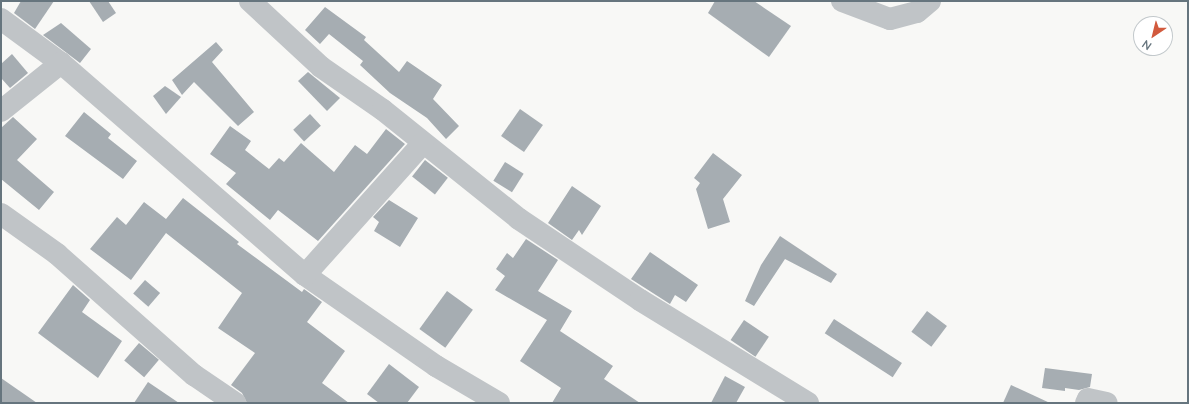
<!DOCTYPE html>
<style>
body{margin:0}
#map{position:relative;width:1189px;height:404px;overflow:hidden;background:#f8f8f6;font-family:Lato,sans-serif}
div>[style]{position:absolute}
.building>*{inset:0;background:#a6adb2;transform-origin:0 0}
.minor>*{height:22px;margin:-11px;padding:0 11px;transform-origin:11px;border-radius:11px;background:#c0c4c7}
span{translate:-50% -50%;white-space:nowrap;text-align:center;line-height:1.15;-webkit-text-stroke:4px #fff;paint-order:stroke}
.frame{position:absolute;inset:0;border:2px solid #66757e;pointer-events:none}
.north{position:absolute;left:1133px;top:16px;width:40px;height:40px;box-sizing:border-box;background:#fff;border:1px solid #c2c8cb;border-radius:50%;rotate:215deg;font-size:11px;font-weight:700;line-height:16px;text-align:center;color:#66757e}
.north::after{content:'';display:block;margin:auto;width:14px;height:18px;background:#d25a3d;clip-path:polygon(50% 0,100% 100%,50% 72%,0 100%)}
</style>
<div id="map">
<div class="building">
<i style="clip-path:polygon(21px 1px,54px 1px,35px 29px,14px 13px)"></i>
<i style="clip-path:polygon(89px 1px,108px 1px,116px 13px,103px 22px)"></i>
<i style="clip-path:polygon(715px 1px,754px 1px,791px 26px,769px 57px,708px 13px)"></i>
<i style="clip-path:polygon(325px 7px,366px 37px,364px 40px,399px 72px,407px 61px,442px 85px,433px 99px,459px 126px,446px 139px,427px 118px,390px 93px,360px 65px,363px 61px,329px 34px,320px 44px,305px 30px)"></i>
<i style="clip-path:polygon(61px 23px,91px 49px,80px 63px,43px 35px)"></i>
<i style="clip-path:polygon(216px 42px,223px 50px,212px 62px,254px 112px,238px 126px,194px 82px,182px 95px,172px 80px)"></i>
<i style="clip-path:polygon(12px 54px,28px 73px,10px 88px,1px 78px,1px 64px)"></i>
<i style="clip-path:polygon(308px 72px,340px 98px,327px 111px,298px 81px)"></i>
<i style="clip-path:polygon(165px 86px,181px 97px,166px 114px,153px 96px)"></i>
<i style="left:520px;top:109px;width:28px;height:33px;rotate:35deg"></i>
<i style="clip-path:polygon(84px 112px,111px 134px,108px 138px,137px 161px,123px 179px,65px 136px)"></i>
<i style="left:310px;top:114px;width:16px;height:23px;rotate:47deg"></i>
<i style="clip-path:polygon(13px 117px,37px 139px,17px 160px,54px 192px,39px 210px,1px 179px,1px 128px)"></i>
<i style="clip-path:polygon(230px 126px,251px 141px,245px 150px,269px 169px,279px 158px,284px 162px,301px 143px,334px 172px,355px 145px,367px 154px,386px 129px,405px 144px,318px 241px,278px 210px,270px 220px,226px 184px,236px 173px,210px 154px)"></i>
<i style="clip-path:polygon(713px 153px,742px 175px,723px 199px,730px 222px,708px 229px,696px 189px,700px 183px,694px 178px)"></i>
<i style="left:425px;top:160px;width:29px;height:21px;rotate:38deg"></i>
<i style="left:505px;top:162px;width:22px;height:22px;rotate:32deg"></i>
<i style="clip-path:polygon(572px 186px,601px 206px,582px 235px,579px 230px,572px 240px,548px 223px)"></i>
<i style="clip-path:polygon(183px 198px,239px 242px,237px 244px,302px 292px,304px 289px,322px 302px,307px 322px,345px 351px,322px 383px,349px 403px,247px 403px,242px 393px,231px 385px,255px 353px,218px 328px,242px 293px,166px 233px,131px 280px,90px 249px,117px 217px,126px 225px,144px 202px,166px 219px)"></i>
<i style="clip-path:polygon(389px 200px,418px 218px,400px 247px,374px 231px,379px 222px,373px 217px)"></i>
<i style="clip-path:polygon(780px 236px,837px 274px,831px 283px,785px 259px,754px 306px,745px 301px,761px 265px)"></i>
<i style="clip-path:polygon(526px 239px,558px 260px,538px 291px,572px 311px,560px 331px,613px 366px,604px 379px,640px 403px,552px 403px,561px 388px,520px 361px,547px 320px,495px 290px,505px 276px,496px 269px,507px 253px,513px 258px)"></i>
<i style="clip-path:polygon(650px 252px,698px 285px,686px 302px,675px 295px,670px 304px,631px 279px)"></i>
<i style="left:145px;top:280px;width:20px;height:18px;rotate:41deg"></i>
<i style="clip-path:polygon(73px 285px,90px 300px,82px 312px,122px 341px,98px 378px,38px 333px)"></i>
<i style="left:447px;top:291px;width:32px;height:47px;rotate:36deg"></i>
<i style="left:927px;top:311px;width:25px;height:26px;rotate:37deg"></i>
<i style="left:834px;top:319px;width:81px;height:17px;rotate:33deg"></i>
<i style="left:744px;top:320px;width:30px;height:24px;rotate:34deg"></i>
<i style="left:139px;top:343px;width:26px;height:23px;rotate:40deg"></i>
<i style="clip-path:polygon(389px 364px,419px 387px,407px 403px,379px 403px,367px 394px)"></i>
<i style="clip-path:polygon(1045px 368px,1092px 374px,1090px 387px,1079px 390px,1065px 388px,1065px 391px,1042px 388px)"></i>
<i style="clip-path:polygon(725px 376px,745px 387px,736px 403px,711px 403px)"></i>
<i style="clip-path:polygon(1px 378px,37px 403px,1px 403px)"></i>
<i style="clip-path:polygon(148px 382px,179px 403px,134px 403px)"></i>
<i style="clip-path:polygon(1011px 385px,1050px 403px,1003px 403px)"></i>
</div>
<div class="minor">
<i style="left:250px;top:1px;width:97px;rotate:42.9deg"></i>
<i style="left:321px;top:67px;width:75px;rotate:34.7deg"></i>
<i style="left:383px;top:110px;width:174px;rotate:38.7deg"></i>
<i style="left:519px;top:219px;width:146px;rotate:33.8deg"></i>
<i style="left:640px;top:300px;width:197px;rotate:31.5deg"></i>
<i style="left:842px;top:1px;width:51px;rotate:20.6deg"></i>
<i style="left:890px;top:19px;width:28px;rotate:-15deg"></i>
<i style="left:917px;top:12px;width:17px;rotate:-40deg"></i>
<i style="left:1px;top:19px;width:74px;rotate:36.3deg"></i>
<i style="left:61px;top:63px;width:323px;rotate:41deg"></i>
<i style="left:305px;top:275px;width:160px;rotate:34.8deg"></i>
<i style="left:436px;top:366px;width:73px;rotate:30.4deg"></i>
<i style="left:1px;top:111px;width:77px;rotate:-38.7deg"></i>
<i style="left:1px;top:214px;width:69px;rotate:35.5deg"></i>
<i style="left:57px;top:254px;width:183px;rotate:41.5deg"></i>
<i style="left:194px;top:375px;width:50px;rotate:34.3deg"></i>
<i style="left:305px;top:275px;width:176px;rotate:-48.2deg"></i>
<i style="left:1086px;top:403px;width:4px;rotate:-63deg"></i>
<i style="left:1088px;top:399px;width:19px;rotate:12deg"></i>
</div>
<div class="frame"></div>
<div class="north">N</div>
</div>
